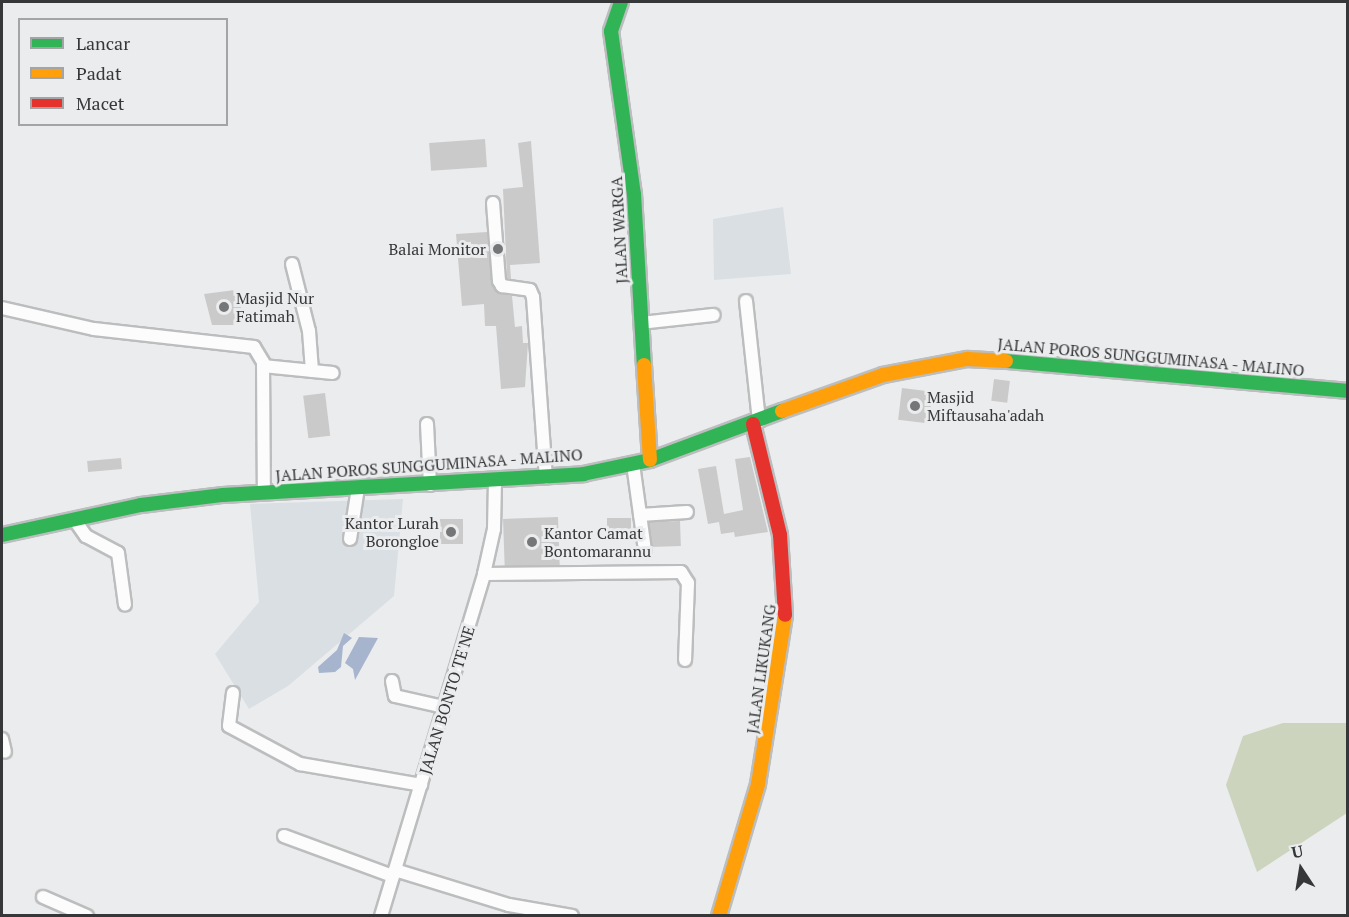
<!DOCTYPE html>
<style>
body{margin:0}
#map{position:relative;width:1349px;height:917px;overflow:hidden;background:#ebeced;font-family:"PT Serif",serif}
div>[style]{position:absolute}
.built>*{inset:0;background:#dadfe4}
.forest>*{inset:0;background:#ccd4be}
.water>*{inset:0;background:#a6b4ce}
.building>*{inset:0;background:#cbcaca;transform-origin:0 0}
.roads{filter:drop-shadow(2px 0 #bcbdbe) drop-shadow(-2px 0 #bcbdbe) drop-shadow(0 2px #bcbdbe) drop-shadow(0 -2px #bcbdbe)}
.street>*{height:12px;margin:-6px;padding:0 6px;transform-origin:6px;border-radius:6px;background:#fcfcfc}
.fast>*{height:14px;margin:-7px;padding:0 7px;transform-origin:7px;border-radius:7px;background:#30b455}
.slow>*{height:14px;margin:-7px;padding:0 7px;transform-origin:7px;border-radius:7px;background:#ff9f0a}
.jam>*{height:14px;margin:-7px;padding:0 7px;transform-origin:7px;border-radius:7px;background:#e5322d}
.dots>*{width:16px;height:16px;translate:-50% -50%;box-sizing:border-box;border:3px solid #eaecee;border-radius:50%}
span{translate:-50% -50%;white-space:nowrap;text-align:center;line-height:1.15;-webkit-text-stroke:6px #eaecee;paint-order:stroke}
.street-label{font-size:16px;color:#363738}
.poi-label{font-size:16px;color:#363738}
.right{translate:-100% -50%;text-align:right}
.left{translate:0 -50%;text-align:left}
.frame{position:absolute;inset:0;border:3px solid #363738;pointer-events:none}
.legend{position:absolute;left:18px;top:18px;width:210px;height:108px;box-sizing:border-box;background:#eaecee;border:2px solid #a2a4a5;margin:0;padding:8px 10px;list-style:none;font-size:18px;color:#363738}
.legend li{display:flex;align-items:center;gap:12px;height:30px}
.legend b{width:30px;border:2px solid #a2a4a5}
.north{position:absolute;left:1271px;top:839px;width:60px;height:60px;-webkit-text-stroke:4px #eaecee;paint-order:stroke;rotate:348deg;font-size:16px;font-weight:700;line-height:24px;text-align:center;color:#363738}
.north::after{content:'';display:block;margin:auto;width:21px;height:27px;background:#363738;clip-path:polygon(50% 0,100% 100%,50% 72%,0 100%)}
</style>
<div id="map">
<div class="built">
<i style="clip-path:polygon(783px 207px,791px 274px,714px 280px,713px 219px)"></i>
<i style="clip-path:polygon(403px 499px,394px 596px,288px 686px,249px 709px,215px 654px,259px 602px,250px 504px)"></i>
</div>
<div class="forest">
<i style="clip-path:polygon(1283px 723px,1347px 723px,1347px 813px,1257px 872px,1226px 785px,1243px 736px)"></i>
</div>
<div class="water">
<i style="clip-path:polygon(344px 633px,352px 638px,343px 646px,341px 667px,335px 672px,319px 673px,318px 667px,337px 650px)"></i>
<i style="clip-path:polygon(359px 637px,378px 638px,355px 680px,353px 669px,345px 663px)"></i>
</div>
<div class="building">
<i style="left:485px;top:139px;width:28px;height:56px;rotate:86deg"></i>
<i style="clip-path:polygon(531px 141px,540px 263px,510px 265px,511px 279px,507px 278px,503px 189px,523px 187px,518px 143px)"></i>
<i style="clip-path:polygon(487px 232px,492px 285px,498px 293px,512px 296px,515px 327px,522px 326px,523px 343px,528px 343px,525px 387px,501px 389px,496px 326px,485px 326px,484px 304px,462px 306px,456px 234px)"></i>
<i style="clip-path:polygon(235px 290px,236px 302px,241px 302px,241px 320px,234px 325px,212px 325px,204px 294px)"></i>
<i style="left:994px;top:379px;width:16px;height:22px;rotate:7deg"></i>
<i style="left:902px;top:388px;width:31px;height:32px;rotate:7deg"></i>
<i style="left:325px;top:393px;width:43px;height:22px;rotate:83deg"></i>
<i style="clip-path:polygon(750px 457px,768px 532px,735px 537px,734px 532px,721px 534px,719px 522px,708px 524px,698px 469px,716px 466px,724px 514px,743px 510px,735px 459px)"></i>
<i style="left:121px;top:458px;width:11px;height:34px;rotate:85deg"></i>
<i style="left:558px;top:517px;width:48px;height:55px;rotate:88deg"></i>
<i style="left:607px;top:518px;width:24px;height:14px"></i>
<i style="left:440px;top:519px;width:23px;height:25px"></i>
<i style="left:680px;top:521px;width:25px;height:31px;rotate:88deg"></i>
</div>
<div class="roads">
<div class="street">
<i style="left:493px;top:203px;width:78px;rotate:85.6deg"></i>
<i style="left:499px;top:281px;width:6px;rotate:59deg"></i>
<i style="left:502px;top:286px;width:28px;rotate:8deg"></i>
<i style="left:530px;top:290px;width:8px;rotate:67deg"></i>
<i style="left:533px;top:297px;width:181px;rotate:85.9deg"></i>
<i style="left:292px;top:264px;width:69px;rotate:75.8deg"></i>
<i style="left:309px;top:331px;width:40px;rotate:85.7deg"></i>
<i style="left:746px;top:301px;width:121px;rotate:83.8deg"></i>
<i style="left:2px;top:308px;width:94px;rotate:12.9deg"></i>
<i style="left:94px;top:329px;width:161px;rotate:6.4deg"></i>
<i style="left:254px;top:347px;width:17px;rotate:59deg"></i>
<i style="left:263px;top:362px;width:130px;rotate:89.6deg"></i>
<i style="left:641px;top:323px;width:73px;rotate:-6.3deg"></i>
<i style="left:263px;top:366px;width:70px;rotate:5.7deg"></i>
<i style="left:427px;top:424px;width:61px;rotate:87.2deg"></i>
<i style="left:633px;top:464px;width:88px;rotate:82.1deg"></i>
<i style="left:640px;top:515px;width:47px;rotate:-3.7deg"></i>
<i style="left:74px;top:519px;width:21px;rotate:55deg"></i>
<i style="left:86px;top:536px;width:36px;rotate:28deg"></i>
<i style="left:118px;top:553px;width:52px;rotate:82.3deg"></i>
<i style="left:350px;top:539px;width:52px;rotate:-81.1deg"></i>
<i style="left:484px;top:574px;width:197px;rotate:-0.6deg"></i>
<i style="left:681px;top:572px;width:13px;rotate:58deg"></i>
<i style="left:688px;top:583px;width:77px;rotate:92.2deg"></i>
<i style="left:392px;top:681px;width:15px;rotate:79deg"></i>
<i style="left:395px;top:696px;width:50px;rotate:12.7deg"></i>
<i style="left:233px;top:693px;width:33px;rotate:97deg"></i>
<i style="left:229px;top:726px;width:81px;rotate:28.2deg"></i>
<i style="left:300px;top:764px;width:123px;rotate:9.8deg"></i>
<i style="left:2px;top:739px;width:13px;rotate:77deg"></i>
<i style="left:284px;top:836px;width:116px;rotate:20.2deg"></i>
<i style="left:395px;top:870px;width:119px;rotate:17.1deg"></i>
<i style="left:509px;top:905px;width:64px;rotate:9.9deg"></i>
<i style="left:43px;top:897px;width:48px;rotate:23.4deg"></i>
<i style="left:381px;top:916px;width:357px;rotate:-73.2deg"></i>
<i style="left:484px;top:574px;width:46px;rotate:-77.5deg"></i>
<i style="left:494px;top:529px;width:48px;rotate:-88.8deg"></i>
</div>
<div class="fast">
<i style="left:621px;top:2px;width:31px;rotate:109deg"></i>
<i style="left:611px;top:31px;width:165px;rotate:82deg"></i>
<i style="left:634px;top:194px;width:171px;rotate:86.7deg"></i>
<i style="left:1006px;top:361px;width:343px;rotate:5deg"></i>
<i style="left:2px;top:535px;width:142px;rotate:-12.2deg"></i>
<i style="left:141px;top:505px;width:83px;rotate:-7deg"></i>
<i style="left:223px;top:495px;width:361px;rotate:-3.3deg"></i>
<i style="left:583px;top:474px;width:68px;rotate:-11.8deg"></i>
<i style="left:650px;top:460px;width:141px;rotate:-20.4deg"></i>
</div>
<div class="slow">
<i style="left:644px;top:365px;width:95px;rotate:86.4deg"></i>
<i style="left:782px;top:411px;width:107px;rotate:-19.6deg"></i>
<i style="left:883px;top:375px;width:86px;rotate:-10.8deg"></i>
<i style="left:967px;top:359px;width:39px;rotate:3deg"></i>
<i style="left:719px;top:916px;width:138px;rotate:-73.5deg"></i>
<i style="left:758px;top:784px;width:171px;rotate:-80.9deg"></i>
</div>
<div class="jam">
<i style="left:753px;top:424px;width:114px;rotate:76.3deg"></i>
<i style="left:780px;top:535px;width:80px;rotate:86.4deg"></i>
</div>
</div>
<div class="dots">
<i style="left:498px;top:249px;background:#757677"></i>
<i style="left:224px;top:307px;background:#757677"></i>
<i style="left:915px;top:406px;background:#757677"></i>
<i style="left:451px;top:532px;background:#757677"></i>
<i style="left:532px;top:542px;background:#757677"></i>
</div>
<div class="street-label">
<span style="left:619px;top:230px;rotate:-93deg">JALAN WARGA</span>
<span style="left:1151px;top:357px;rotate:5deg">JALAN POROS SUNGGUMINASA - MALINO</span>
<span style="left:429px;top:465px;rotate:-4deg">JALAN POROS SUNGGUMINASA - MALINO</span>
<span style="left:761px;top:669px;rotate:-82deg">JALAN LIKUKANG</span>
<span style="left:447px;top:700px;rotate:-73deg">JALAN BONTO TE'NE</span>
</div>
<div class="poi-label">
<span class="right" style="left:486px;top:249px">Balai Monitor</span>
<span class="left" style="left:236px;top:307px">Masjid Nur<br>Fatimah</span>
<span class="left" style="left:927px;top:406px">Masjid<br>Miftausaha'adah</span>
<span class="right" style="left:439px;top:532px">Kantor Lurah<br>Borongloe</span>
<span class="left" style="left:544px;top:542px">Kantor Camat<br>Bontomarannu</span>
</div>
<div class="frame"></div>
<ul class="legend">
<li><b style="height:8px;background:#30b455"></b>Lancar</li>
<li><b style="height:8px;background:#ff9f0a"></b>Padat</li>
<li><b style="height:8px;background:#e5322d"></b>Macet</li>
</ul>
<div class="north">U</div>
</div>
